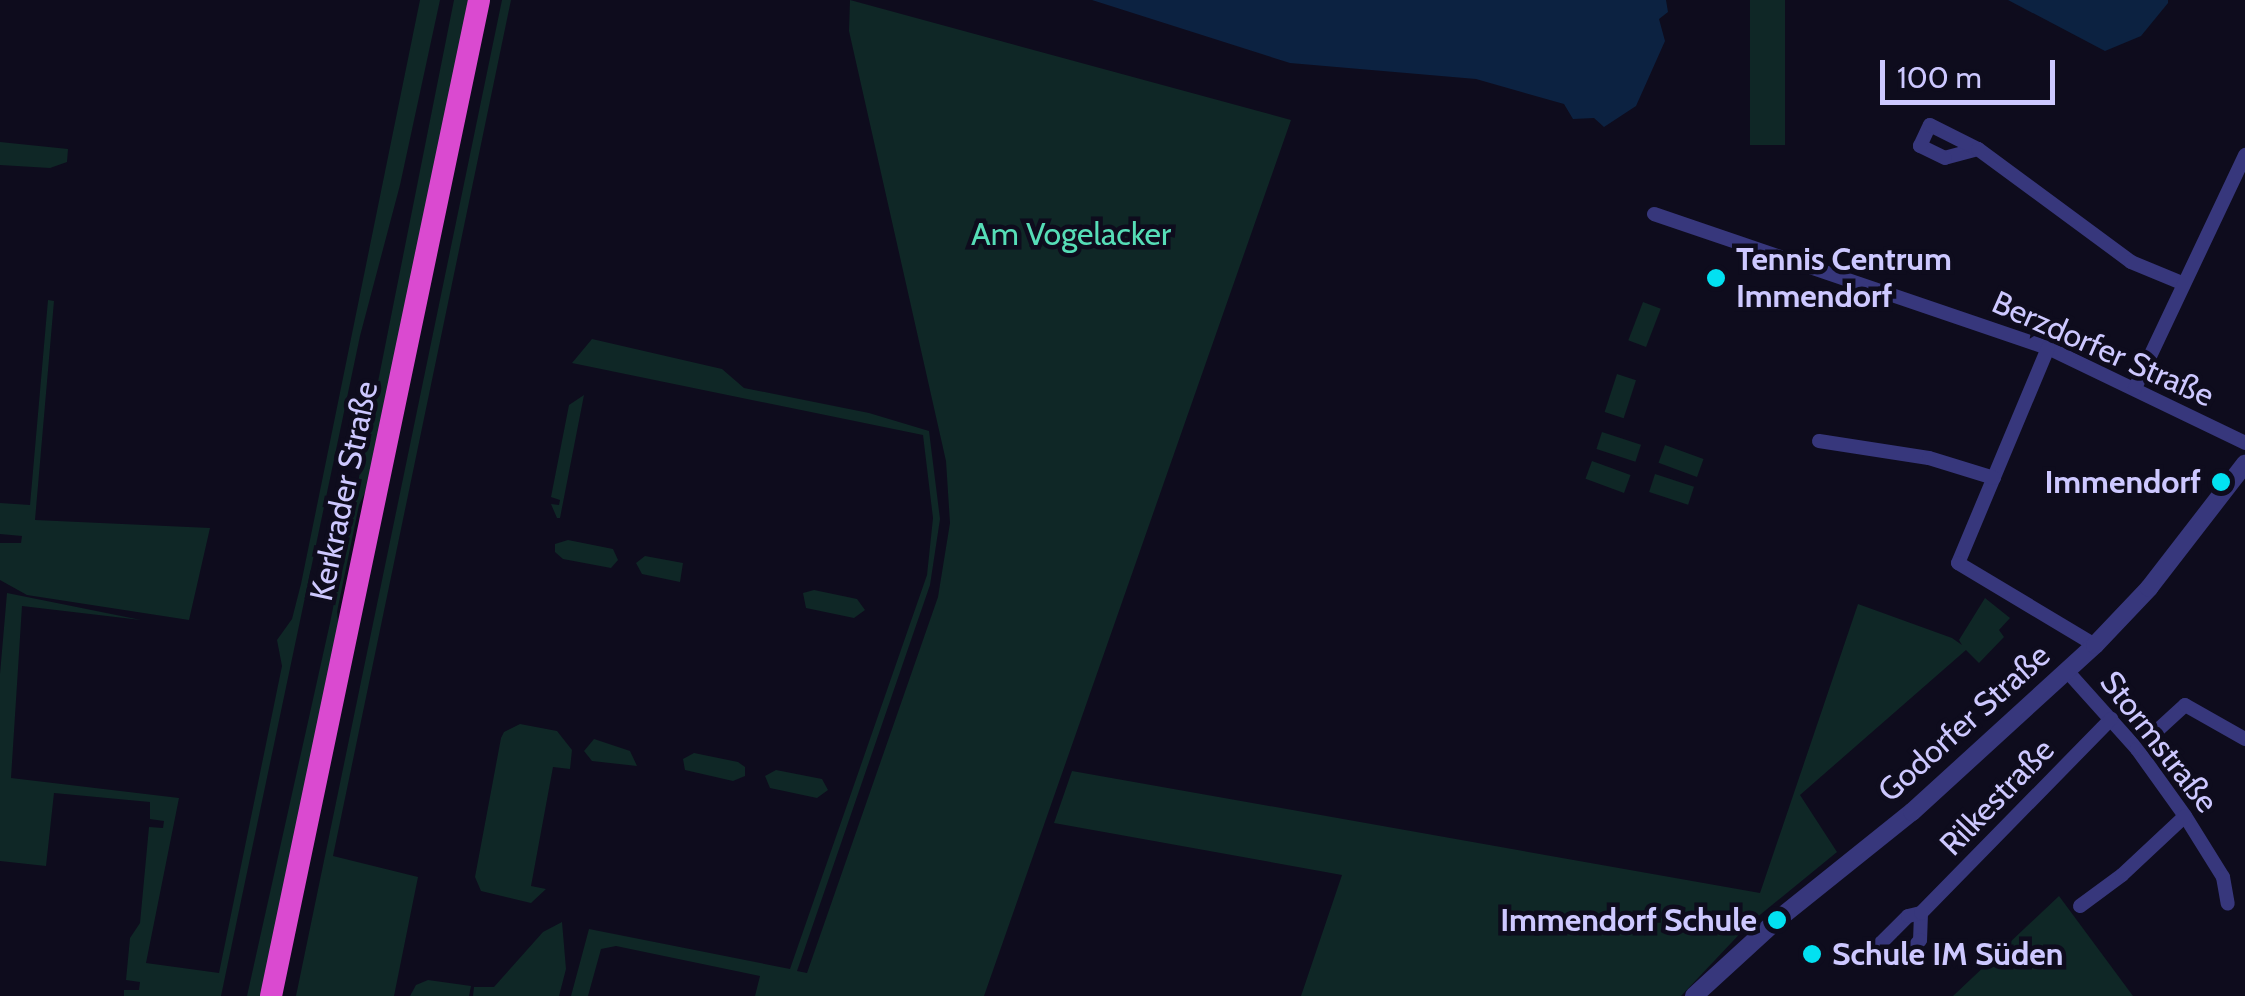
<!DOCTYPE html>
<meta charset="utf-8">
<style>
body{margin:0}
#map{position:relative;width:2245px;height:996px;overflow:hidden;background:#0e0c1d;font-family:Cabin,sans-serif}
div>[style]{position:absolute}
.green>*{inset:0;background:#0f2726;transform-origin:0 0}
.water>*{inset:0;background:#0c2241}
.minor>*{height:14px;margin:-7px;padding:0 7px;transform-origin:7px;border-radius:7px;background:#37377c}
.tertiary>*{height:18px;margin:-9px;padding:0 9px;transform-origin:9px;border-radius:9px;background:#37377c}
.trunk>*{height:22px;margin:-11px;padding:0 11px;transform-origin:11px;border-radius:11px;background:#da4ad0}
.dots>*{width:28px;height:28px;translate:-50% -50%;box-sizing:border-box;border:5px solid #0e0c1d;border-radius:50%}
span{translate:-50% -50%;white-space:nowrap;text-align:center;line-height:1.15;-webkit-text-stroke:9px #0e0c1d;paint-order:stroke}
.park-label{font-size:32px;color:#56ddb7}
.poi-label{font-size:32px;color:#cdc8ff;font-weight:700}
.left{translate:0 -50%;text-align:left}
.right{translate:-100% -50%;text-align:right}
.street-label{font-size:32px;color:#cdc8ff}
.scale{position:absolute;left:1880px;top:60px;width:175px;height:45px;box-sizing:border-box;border:5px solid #cdc8ff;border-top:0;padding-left:12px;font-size:30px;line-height:35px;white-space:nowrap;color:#cdc8ff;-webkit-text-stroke:8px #0e0c1d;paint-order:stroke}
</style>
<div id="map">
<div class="green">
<i style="clip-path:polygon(420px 0,440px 0,400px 185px,360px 336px,221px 996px,124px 996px,124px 990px,139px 990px,140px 982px,126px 980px,130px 938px,140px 923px,149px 827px,163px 828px,164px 821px,150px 819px,150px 802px,54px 793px,46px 866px,0 861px,0 674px,7px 593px,141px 620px,22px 606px,11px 778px,179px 798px,146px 963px,219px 973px,282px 666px,277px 640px,292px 619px,301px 584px)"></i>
<i style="clip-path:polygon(454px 0,469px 0,369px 484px,359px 505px,337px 612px,339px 630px,262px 996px,247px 996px,330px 623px)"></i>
<i style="clip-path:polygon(502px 0,511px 0,333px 856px,418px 877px,394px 996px,296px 996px)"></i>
<i style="clip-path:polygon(850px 0,1291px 120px,984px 996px,755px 996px,760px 976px,616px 946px,601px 949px,588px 996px,571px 996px,589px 929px,790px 969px,927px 575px,933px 518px,923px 435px,572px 363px,592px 339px,722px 369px,744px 388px,869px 413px,929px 431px,940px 519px,930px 585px,797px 971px,807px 973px,938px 597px,950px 523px,946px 461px,849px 31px)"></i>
<i style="left:1750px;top:0;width:35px;height:145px"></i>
<i style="clip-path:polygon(0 142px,68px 149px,67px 162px,50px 168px,0 165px)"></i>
<i style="clip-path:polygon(48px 300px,54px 301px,35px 520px,210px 528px,189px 620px,27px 595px,0 580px,0 543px,21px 543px,22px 536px,0 534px,0 503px,30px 505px)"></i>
<i style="left:1643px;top:302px;width:19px;height:41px;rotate:21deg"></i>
<i style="left:1617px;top:374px;width:20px;height:40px;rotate:18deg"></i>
<i style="clip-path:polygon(584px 395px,560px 518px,557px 518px,551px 504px,559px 505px,560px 500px,551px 497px,569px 405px)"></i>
<i style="left:1602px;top:432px;width:41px;height:18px;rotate:18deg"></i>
<i style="left:1665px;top:445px;width:41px;height:19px;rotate:20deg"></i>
<i style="left:1592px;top:461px;width:41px;height:19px;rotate:20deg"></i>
<i style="left:1655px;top:474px;width:41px;height:19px;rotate:18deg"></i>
<i style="clip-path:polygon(568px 540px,613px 549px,618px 560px,611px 568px,563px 559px,555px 552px,555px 544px)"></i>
<i style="clip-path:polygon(645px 556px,683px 563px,680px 582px,642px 574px,636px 563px)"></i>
<i style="clip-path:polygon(814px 590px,857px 599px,865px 610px,854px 618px,806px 608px,803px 593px)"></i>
<i style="clip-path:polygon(1985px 598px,2010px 618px,1999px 630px,2004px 637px,1979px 663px,1966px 650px,1800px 795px,1837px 852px,1750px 923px,1681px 996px,1301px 996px,1342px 875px,1054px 823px,1072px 771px,1760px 893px,1858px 604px,1952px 638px,1962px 645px,1959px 640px)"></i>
<i style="clip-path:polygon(520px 724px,557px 731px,572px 750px,570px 769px,553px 767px,531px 886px,546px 889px,531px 903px,481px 891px,475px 877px,501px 738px,504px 732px)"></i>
<i style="clip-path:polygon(594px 739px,630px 751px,637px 766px,592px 761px,584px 751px)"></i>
<i style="clip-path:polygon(694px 753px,738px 762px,745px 767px,745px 776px,733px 781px,685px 770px,683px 759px)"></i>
<i style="clip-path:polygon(776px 770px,822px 779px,828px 790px,817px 798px,770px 788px,765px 776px)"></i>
<i style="clip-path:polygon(2059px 896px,2133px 996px,1953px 996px)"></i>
<i style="clip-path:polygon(562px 922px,566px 969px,559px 996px,473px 996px,474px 987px,494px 987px,543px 932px)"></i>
<i style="clip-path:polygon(428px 980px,471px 986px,469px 996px,410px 996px,416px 985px)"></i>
</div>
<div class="water">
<i style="clip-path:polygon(1092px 0,1666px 0,1668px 12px,1659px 19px,1665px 41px,1636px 106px,1604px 127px,1594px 118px,1573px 119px,1564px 104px,1476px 79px,1290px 63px)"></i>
<i style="clip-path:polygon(2008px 0,2168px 0,2168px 3px,2141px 36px,2105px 51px)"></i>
</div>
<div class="minor">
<i style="left:1978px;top:149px;width:34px;rotate:165deg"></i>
<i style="left:1945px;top:158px;width:28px;rotate:-154deg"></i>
<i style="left:1920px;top:146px;width:23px;rotate:-65deg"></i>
<i style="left:1930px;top:125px;width:54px;rotate:26.6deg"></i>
<i style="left:1978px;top:149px;width:190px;rotate:36.4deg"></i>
<i style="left:2131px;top:262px;width:55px;rotate:22.4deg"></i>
<i style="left:1654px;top:214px;width:416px;rotate:18.8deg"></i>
<i style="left:2048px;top:348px;width:219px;rotate:25.7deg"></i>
<i style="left:2048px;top:348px;width:233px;rotate:112.7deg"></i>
<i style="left:1958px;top:563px;width:160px;rotate:30.9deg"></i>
<i style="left:2135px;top:388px;width:258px;rotate:-64.7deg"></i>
<i style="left:1819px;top:441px;width:111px;rotate:8.8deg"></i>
<i style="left:1929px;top:458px;width:68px;rotate:17.1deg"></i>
<i style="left:2067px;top:671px;width:105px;rotate:48.1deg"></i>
<i style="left:2137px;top:749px;width:82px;rotate:54.4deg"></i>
<i style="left:2185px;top:816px;width:72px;rotate:58.1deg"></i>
<i style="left:2223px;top:877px;width:27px;rotate:80deg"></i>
<i style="left:2137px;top:749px;width:65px;rotate:-42.5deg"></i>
<i style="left:2185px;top:705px;width:69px;rotate:29.5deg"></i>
<i style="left:2080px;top:906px;width:52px;rotate:-36.4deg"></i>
<i style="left:2122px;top:875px;width:86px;rotate:-43.1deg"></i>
<i style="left:1921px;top:913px;width:27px;rotate:92deg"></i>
<i style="left:1920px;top:940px;width:25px;rotate:130deg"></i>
<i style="left:1904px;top:959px;width:15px;rotate:176deg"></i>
<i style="left:1889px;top:960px;width:12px;rotate:-138deg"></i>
<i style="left:1880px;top:952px;width:9px;rotate:-84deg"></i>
<i style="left:1881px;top:943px;width:38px;rotate:-45deg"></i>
<i style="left:1908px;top:916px;width:13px;rotate:-13deg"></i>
<i style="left:1921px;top:913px;width:272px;rotate:-45.6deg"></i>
</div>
<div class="tertiary">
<i style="left:1694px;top:996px;width:113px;rotate:-42.5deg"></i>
<i style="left:1777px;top:920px;width:173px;rotate:-38.7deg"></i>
<i style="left:1912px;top:812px;width:248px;rotate:-42.4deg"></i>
<i style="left:2095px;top:645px;width:79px;rotate:-46.5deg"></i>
<i style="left:2149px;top:588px;width:157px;rotate:-52.3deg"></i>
</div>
<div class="trunk">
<i style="left:271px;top:996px;width:1017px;rotate:-78.2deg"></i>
</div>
<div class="dots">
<i style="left:1716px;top:278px;background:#02e1f1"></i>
<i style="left:2221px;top:482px;background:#02e1f1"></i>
<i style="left:1777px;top:920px;background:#02e1f1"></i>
<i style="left:1812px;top:954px;background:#02e1f1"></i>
</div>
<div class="park-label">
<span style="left:1071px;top:234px">Am Vogelacker</span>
</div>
<div class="poi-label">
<span class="left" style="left:1736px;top:278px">Tennis Centrum<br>Immendorf</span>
<span class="right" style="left:2201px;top:482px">Immendorf</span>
<span class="right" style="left:1757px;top:920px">Immendorf Schule</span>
<span class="left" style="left:1832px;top:954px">Schule IM Süden</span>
</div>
<div class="street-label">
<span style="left:2103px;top:349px;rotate:24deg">Berzdorfer Straße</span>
<span style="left:344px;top:491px;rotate:-78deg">Kerkrader Straße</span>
<span style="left:1964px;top:723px;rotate:-42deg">Godorfer Straße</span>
<span style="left:2159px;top:742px;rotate:52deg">Stormstraße</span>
<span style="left:1997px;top:797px;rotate:-46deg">Rilkestraße</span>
</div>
<div class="scale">100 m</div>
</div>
